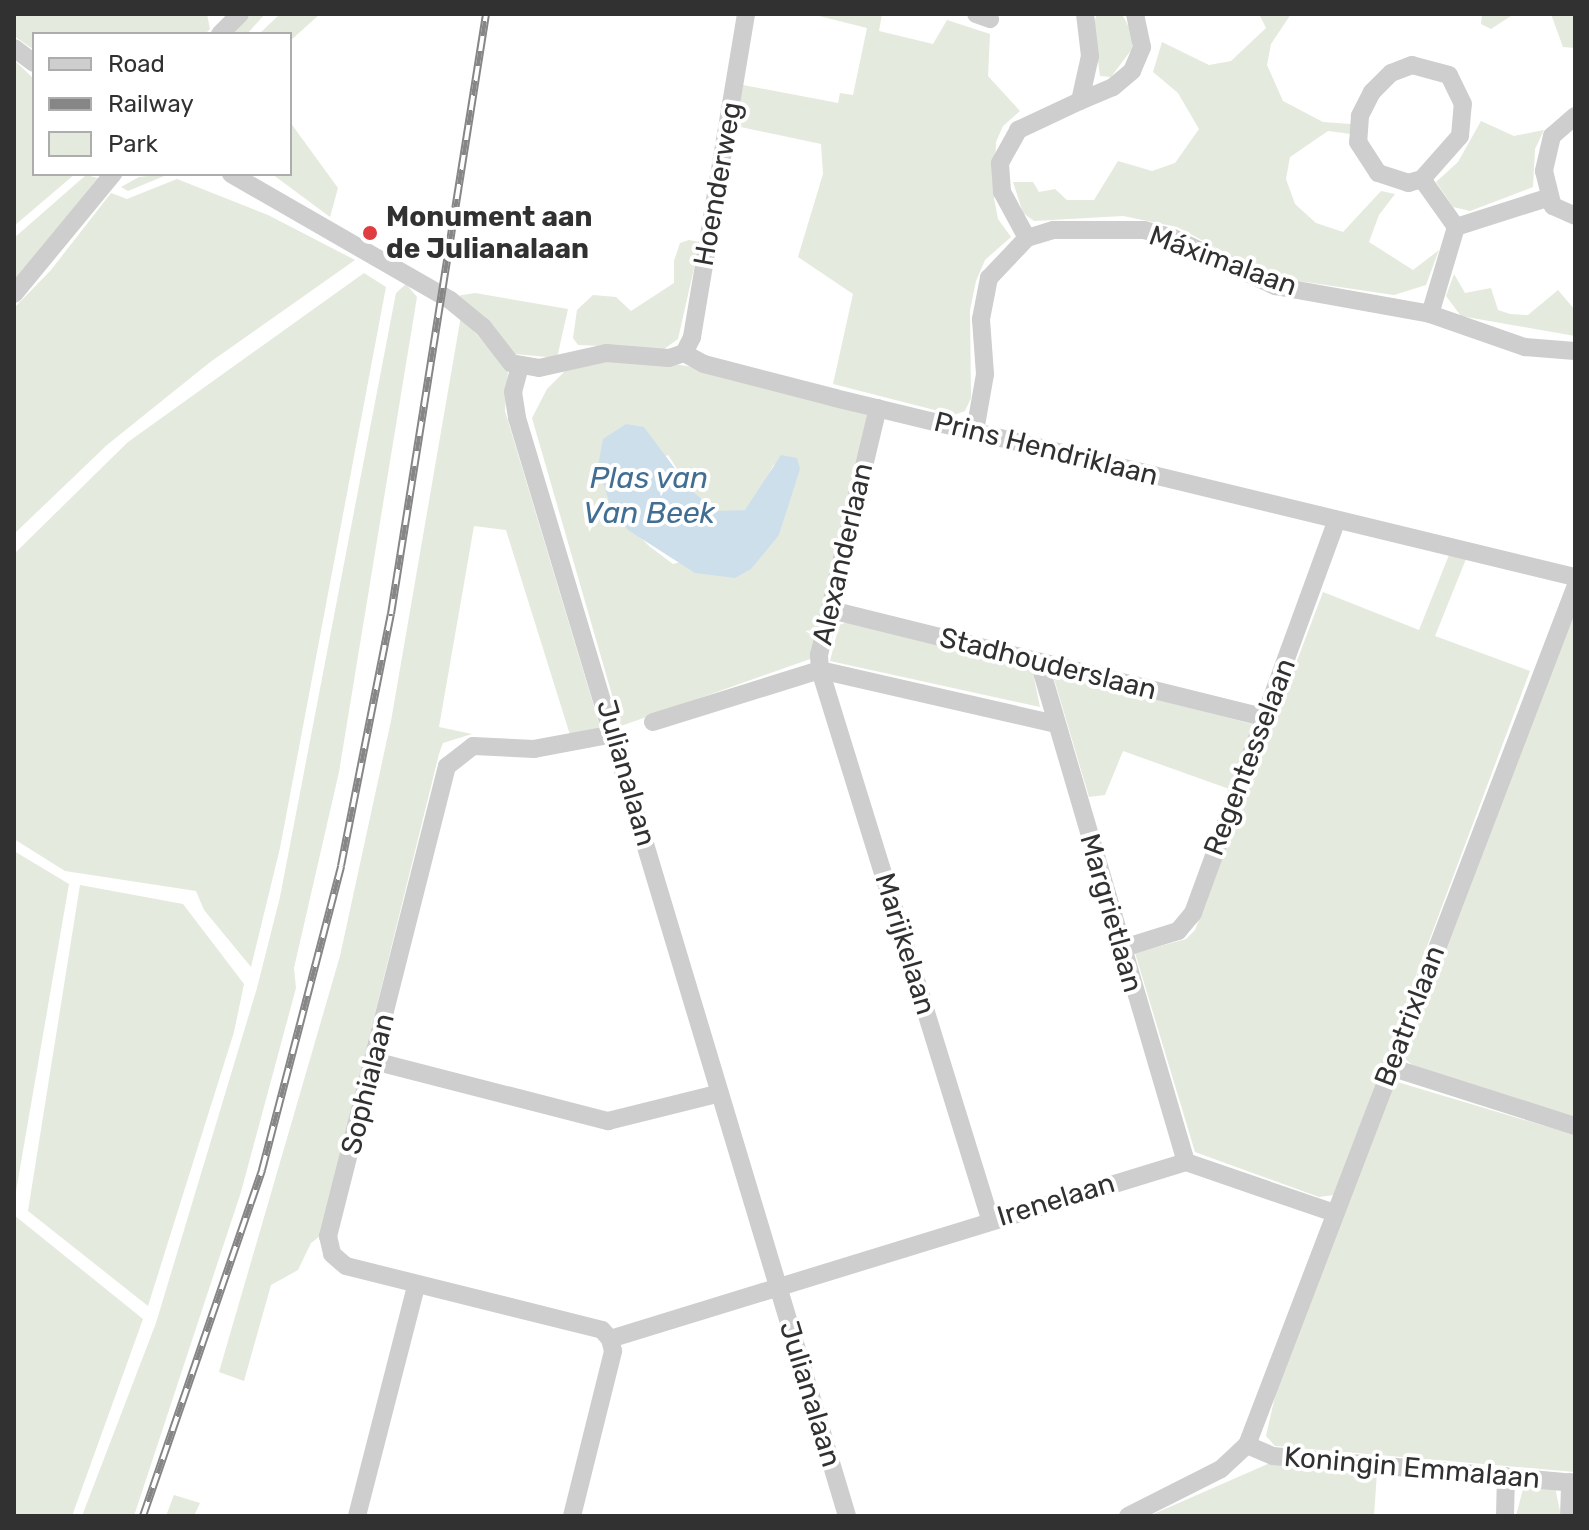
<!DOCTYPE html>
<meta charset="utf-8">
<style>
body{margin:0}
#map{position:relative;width:1589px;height:1530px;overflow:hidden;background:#fff;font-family:Rubik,sans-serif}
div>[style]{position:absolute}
.green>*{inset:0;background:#e4eadd}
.water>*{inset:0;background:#cedfec}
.minor>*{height:18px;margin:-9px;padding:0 9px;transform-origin:9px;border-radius:9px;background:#cecece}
.rail>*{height:8px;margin-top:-4px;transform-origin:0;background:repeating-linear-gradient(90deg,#fff 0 15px,#868686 0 30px);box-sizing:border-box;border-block:2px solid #868686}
.dots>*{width:22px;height:22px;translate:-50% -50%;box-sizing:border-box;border:4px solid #fff;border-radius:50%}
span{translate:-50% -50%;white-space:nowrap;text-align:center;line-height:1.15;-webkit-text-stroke:8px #fff;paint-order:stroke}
.street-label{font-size:28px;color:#313131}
.poi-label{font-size:28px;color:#313131;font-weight:700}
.left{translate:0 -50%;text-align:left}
.water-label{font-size:30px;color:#416e92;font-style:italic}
.frame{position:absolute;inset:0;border:16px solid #313131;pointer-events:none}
.legend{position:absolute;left:32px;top:32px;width:260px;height:144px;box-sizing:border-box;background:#fff;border:2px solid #adadad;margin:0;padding:10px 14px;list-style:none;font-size:24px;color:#313131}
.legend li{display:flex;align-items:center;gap:16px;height:40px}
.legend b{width:40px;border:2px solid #adadad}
</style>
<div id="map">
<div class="green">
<i style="clip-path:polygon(14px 14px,207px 14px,210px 29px,205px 34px,34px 34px,34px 50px,14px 36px)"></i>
<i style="clip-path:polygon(249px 14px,265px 14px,247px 34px,231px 34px)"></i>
<i style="clip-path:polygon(280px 14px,320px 14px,290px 41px,290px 34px,259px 34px)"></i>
<i style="clip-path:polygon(811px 14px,882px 14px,879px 31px,933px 44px,947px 20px,990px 34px,988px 76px,1020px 111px,1003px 126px,996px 142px,994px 198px,998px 219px,1011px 237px,985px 260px,976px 281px,970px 310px,971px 398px,965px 411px,954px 415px,833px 384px,853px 294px,798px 257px,823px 174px,821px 144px,736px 126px,743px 85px,838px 103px,840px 93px,853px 95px,867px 28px)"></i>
<i style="clip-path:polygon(1097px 14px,1122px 14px,1132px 33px,1132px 49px,1111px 77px,1100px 76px,1093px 25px)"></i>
<i style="clip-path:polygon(1259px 14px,1291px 14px,1271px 44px,1267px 65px,1283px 101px,1323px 122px,1351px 124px,1351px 134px,1328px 131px,1290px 157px,1286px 179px,1295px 204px,1316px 223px,1343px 232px,1381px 191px,1395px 194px,1379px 215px,1369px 242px,1413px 270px,1439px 250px,1426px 285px,1394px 295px,1292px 280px,1260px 271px,1177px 227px,1123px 216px,1034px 221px,1023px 213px,1013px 182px,1033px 182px,1039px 192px,1055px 189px,1067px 200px,1094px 200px,1118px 161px,1152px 171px,1175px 163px,1199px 129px,1178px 93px,1153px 72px,1162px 42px,1209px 65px,1231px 61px,1266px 28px)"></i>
<i style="clip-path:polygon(1482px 14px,1514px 14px,1491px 29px,1481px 24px)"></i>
<i style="clip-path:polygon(1551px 14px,1575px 14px,1575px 48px,1563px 47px)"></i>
<i style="clip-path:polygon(14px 60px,34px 79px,34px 174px,75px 174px,14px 226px)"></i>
<i style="clip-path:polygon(1481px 121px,1514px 136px,1544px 130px,1535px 149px,1533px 187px,1470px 211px,1453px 207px,1436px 182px,1458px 162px)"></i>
<i style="clip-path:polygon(290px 122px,338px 188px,330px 217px,272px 174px,290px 174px)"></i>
<i style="clip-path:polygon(169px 174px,128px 191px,121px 187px,139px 177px)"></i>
<i style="clip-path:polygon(86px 175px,98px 178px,14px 282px,14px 238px)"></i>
<i style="clip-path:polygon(177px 179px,268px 215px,355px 260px,209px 363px,107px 445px,14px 534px,14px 308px,51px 270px,111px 193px,127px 199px)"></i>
<i style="clip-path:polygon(689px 240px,700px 242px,678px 339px,664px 349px,578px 345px,573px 338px,577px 310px,593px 295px,616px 297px,631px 311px,674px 283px,674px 261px,680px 243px)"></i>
<i style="clip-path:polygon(364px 273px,386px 287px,280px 848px,251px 967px,204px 910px,196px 891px,65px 871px,14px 839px,14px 554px,128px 442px)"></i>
<i style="clip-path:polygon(1454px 274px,1465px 293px,1491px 288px,1498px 310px,1510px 314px,1528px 315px,1558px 290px,1575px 310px,1575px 336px,1461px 316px,1446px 296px)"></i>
<i style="clip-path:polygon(406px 284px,417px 297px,339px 772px,294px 968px,296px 988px,241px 1192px,134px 1516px,82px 1516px,156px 1323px,257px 988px,280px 897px,396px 293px)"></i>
<i style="clip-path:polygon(475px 293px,568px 309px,557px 358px,515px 354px,457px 296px)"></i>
<i style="clip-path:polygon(461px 316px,508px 371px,505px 411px,601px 730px,571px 738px,506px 530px,474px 526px,439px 727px,472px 734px,443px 743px,439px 754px,320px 1236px,311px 1243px,298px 1270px,271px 1285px,244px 1381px,219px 1372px,340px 956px,391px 721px)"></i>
<i style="clip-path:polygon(evenodd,618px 356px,694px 367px,867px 415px,813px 658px,621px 726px,532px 418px,547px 389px,568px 368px,618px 356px,668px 455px,691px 490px,717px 511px,731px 512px,745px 510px,755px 500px,774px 464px,788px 504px,779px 535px,673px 564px,649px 546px,612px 508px,605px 488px,668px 455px)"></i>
<i style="clip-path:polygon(1449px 555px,1466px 559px,1435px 636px,1530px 671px,1334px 1195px,1319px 1197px,1195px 1152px,1135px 953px,1186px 939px,1195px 930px,1323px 592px,1419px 630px)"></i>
<i style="clip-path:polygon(1575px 607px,1575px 1117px,1416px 1068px,1404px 1058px)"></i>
<i style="clip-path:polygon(848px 622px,1032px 668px,1040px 707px,830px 661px,839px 625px)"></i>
<i style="clip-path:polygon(1052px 672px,1252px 724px,1232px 790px,1123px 751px,1105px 795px,1089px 797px)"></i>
<i style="clip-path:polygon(14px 851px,69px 884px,14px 1203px)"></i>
<i style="clip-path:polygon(80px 885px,183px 904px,244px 984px,234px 1032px,148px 1306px,28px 1211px)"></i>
<i style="clip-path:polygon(1394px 1081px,1575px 1135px,1575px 1472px,1275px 1446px,1266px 1436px,1276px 1392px)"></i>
<i style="clip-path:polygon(14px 1215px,143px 1319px,72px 1516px,14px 1516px)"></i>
<i style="clip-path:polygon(1270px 1463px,1377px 1472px,1374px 1516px,1149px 1516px)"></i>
<i style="clip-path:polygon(1524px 1485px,1555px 1487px,1561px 1516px,1516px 1516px)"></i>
<i style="clip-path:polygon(174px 1495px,200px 1503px,194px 1516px,166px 1516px)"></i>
</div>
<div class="water">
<i style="clip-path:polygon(626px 424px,644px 427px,691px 490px,717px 511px,745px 510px,781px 455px,797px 458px,800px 469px,779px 535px,751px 569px,735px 578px,695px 573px,628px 530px,611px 508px,598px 466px,603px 439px)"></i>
</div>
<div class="minor">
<i style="left:976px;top:14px;width:15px;rotate:20deg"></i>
<i style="left:220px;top:34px;width:28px;rotate:-45deg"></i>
<i style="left:14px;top:48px;width:25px;rotate:37deg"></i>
<i style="left:1080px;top:101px;width:36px;rotate:-23deg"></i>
<i style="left:1113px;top:87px;width:25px;rotate:-40deg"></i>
<i style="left:1132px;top:71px;width:26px;rotate:-67deg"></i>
<i style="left:1142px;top:47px;width:34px;rotate:-102deg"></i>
<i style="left:1575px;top:116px;width:30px;rotate:139deg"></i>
<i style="left:1552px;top:136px;width:36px;rotate:103deg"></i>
<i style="left:1544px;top:171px;width:36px;rotate:76deg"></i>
<i style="left:1553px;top:206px;width:24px;rotate:24deg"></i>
<i style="left:231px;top:174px;width:253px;rotate:29.9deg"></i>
<i style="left:450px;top:300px;width:43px;rotate:39.3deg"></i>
<i style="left:483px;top:327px;width:46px;rotate:52.1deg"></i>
<i style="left:511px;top:363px;width:28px;rotate:10deg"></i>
<i style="left:539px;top:368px;width:69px;rotate:-12.6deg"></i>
<i style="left:606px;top:353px;width:63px;rotate:4.5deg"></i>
<i style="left:669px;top:358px;width:16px;rotate:-18deg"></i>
<i style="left:1422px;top:179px;width:57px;rotate:-48.5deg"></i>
<i style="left:1460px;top:136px;width:32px;rotate:-85deg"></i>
<i style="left:1463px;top:104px;width:32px;rotate:-116deg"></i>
<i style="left:1449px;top:75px;width:38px;rotate:-165deg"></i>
<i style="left:1412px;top:65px;width:22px;rotate:159deg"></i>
<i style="left:1391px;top:73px;width:27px;rotate:135deg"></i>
<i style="left:1372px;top:92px;width:27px;rotate:117deg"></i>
<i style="left:1360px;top:116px;width:26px;rotate:94deg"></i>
<i style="left:1358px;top:142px;width:37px;rotate:57deg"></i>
<i style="left:1378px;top:173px;width:32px;rotate:18deg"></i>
<i style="left:1408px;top:183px;width:15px;rotate:-16deg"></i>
<i style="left:1422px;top:179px;width:59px;rotate:54.7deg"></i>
<i style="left:1456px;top:227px;width:91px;rotate:106.6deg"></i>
<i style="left:1456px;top:227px;width:96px;rotate:-17.7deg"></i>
<i style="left:1027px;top:238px;width:52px;rotate:-118.5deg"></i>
<i style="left:1002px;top:192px;width:29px;rotate:-94deg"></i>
<i style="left:1000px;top:163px;width:38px;rotate:-61deg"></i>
<i style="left:1018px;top:130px;width:68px;rotate:-25.1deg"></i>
<i style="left:1080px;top:101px;width:46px;rotate:-77.5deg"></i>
<i style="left:1090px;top:56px;width:42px;rotate:-96.8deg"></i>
<i style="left:14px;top:294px;width:156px;rotate:-50.5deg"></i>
<i style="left:684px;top:353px;width:23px;rotate:29deg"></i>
<i style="left:704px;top:364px;width:135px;rotate:14.5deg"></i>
<i style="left:835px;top:398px;width:761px;rotate:13.6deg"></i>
<i style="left:684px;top:353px;width:18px;rotate:-63deg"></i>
<i style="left:692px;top:337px;width:327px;rotate:-80.5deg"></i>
<i style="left:520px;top:366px;width:27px;rotate:105deg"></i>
<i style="left:513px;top:392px;width:26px;rotate:81deg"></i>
<i style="left:517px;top:418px;width:1147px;rotate:73.27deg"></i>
<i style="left:975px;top:431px;width:58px;rotate:-80deg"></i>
<i style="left:985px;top:374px;width:55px;rotate:-94.2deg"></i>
<i style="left:981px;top:319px;width:42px;rotate:-79deg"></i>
<i style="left:989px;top:278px;width:55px;rotate:-46.5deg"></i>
<i style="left:1027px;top:238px;width:27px;rotate:-17deg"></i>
<i style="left:1053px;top:230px;width:91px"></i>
<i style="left:1144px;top:230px;width:30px;rotate:15deg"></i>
<i style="left:1173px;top:238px;width:113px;rotate:25.2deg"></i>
<i style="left:1275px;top:286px;width:158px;rotate:10.2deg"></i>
<i style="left:1430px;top:314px;width:101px;rotate:19.2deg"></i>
<i style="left:1525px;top:347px;width:50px;rotate:4.6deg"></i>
<i style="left:831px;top:610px;width:446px;rotate:13.9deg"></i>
<i style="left:1039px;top:662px;width:521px;rotate:73.62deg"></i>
<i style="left:820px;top:670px;width:575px;rotate:72.79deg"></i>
<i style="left:820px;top:670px;width:241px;rotate:12.9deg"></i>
<i style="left:653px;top:722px;width:175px;rotate:-17.3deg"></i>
<i style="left:820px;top:670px;width:15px;rotate:-94deg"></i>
<i style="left:819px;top:655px;width:254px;rotate:-76.6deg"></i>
<i style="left:614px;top:734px;width:81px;rotate:169.4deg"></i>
<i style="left:534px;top:749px;width:61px;rotate:-177.2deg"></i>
<i style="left:473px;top:746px;width:33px;rotate:142deg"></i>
<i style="left:447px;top:766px;width:485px;rotate:104.2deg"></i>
<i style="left:328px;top:1236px;width:18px;rotate:77deg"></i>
<i style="left:332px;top:1254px;width:18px;rotate:41deg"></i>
<i style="left:346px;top:1266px;width:264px;rotate:14deg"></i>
<i style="left:602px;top:1330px;width:12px;rotate:48deg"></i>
<i style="left:610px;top:1339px;width:603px;rotate:-17.08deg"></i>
<i style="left:1186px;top:1162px;width:157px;rotate:19deg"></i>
<i style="left:1120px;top:949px;width:61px;rotate:-17.2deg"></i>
<i style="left:1178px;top:931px;width:23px;rotate:-50deg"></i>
<i style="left:1193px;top:913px;width:416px;rotate:-69.9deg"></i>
<i style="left:374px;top:1061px;width:242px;rotate:14.4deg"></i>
<i style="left:608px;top:1121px;width:115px;rotate:-14deg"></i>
<i style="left:1390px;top:1067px;width:194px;rotate:17.7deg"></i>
<i style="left:1247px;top:1445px;width:28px;rotate:23deg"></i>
<i style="left:1273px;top:1456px;width:303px;rotate:5.1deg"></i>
<i style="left:357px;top:1516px;width:236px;rotate:-75.6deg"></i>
<i style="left:572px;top:1516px;width:170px;rotate:-76deg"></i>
<i style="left:613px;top:1351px;width:12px;rotate:-104deg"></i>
<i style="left:1128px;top:1516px;width:104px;rotate:-26.8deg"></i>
<i style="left:1221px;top:1469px;width:35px;rotate:-43deg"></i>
<i style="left:1247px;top:1445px;width:918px;rotate:-69.06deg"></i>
<i style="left:1505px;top:1516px;width:40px;rotate:-88.6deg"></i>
<i style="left:1569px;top:1516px;width:34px;rotate:-88deg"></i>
</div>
<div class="rail">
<i style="left:143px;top:1516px;width:366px;rotate:-71deg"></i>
<i style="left:262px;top:1170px;width:314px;rotate:-75.4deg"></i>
<i style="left:341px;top:866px;width:257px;rotate:-78.8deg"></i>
<i style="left:391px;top:614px;width:607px;rotate:-81deg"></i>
</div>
<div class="dots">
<i style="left:370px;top:233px;background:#df3d3f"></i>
</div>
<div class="street-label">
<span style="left:718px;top:184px;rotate:-80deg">Hoenderweg</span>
<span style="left:1223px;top:261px;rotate:20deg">Máximalaan</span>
<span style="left:1046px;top:449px;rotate:14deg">Prins Hendriklaan</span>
<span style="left:843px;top:554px;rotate:-77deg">Alexanderlaan</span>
<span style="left:1048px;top:664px;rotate:14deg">Stadhouderslaan</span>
<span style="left:1250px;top:757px;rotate:-69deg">Regentesselaan</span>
<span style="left:626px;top:773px;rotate:74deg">Julianalaan</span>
<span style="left:1111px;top:913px;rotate:74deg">Margrietlaan</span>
<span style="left:905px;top:944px;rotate:73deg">Marijkelaan</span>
<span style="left:1410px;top:1016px;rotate:-69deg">Beatrixlaan</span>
<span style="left:368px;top:1084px;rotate:-76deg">Sophialaan</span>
<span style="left:1056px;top:1200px;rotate:-17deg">Irenelaan</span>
<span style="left:810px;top:1394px;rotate:73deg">Julianalaan</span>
<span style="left:1412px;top:1468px;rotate:5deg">Koningin Emmalaan</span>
</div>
<div class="poi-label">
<span class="left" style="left:386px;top:233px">Monument aan<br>de Julianalaan</span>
</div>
<div class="water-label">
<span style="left:649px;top:495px">Plas van<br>Van Beek</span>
</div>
<div class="frame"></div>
<ul class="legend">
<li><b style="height:10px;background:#cecece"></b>Road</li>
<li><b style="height:10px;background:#868686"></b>Railway</li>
<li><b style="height:22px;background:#e4eadd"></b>Park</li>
</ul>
</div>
